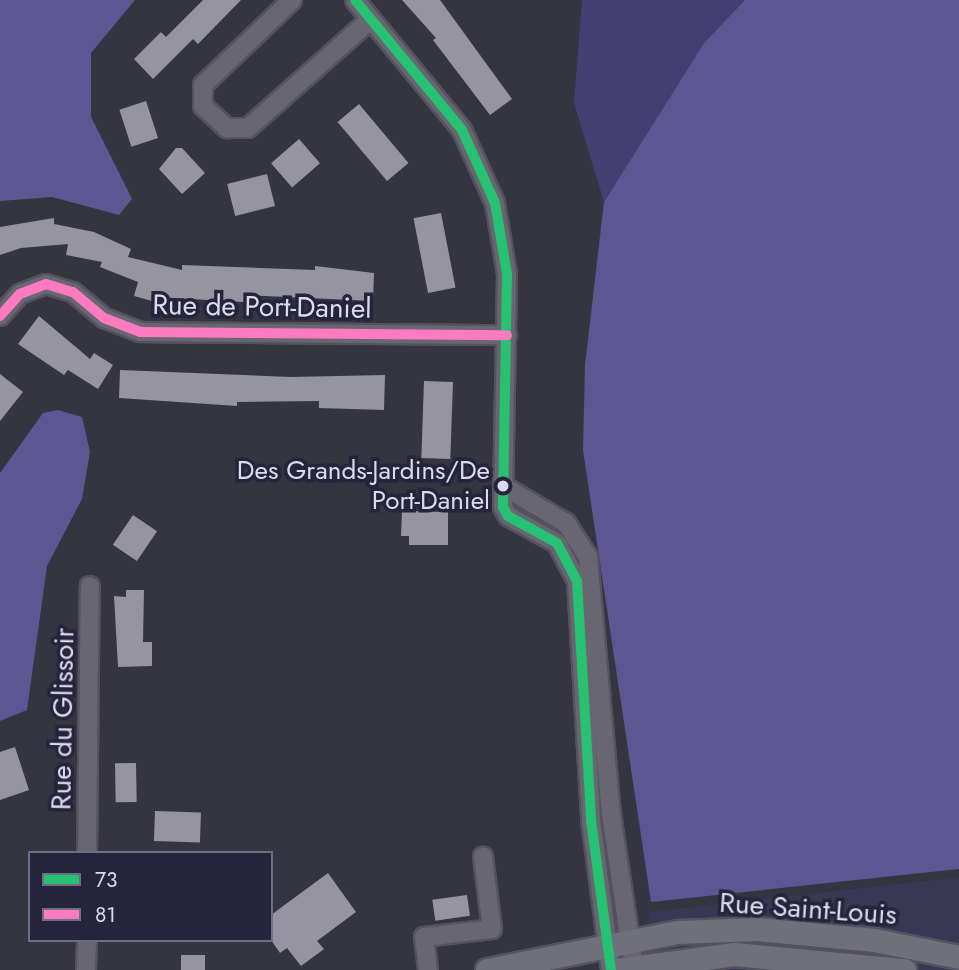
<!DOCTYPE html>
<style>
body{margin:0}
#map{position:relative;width:959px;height:970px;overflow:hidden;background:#353441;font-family:Jost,sans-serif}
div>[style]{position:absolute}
.built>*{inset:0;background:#393754}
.green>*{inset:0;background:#453e73}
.forest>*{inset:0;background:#5e5593}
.building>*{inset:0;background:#9594a0;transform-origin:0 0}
.roads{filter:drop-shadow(2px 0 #53525e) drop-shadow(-2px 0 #53525e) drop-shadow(0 2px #53525e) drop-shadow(0 -2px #53525e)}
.minor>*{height:18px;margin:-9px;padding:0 9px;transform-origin:9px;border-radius:9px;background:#686771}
.major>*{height:23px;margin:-11.5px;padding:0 11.5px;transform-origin:11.5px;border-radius:11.5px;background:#706f7c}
.bus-1>*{height:10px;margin:-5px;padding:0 5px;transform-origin:5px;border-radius:5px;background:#26c172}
.bus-2>*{height:10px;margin:-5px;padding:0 5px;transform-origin:5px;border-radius:5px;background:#fe7ac1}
.dots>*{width:19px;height:19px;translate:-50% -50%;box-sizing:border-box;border:4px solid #26243c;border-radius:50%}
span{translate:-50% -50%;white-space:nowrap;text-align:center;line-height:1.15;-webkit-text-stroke:7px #26243c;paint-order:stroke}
.bus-label{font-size:26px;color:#dbdbeb}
.right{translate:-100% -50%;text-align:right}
.street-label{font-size:28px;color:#dbdbeb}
.legend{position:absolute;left:28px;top:851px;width:245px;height:91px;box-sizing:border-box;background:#26243c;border:2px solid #6e6d82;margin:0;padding:9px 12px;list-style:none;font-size:21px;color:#dbdbeb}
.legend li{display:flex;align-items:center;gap:14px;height:35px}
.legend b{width:35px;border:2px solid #6e6d82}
</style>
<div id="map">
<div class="built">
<i style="clip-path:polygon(959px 877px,959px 970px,644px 970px,649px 912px)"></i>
</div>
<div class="green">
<i style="clip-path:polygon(582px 0,745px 0,704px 43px,604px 202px,574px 103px)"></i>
</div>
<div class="forest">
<i style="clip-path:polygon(0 0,135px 0,91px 53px,91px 117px,132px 199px,119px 215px,52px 197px,0 201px)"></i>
<i style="clip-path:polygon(745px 0,959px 0,959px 869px,651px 902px,583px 450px,585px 365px,604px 202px,704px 43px)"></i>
<i style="clip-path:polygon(58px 410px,82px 417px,90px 452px,82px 499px,47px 566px,27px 710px,0 721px,0 473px,43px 413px)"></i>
</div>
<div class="building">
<i style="clip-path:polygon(203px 0,241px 0,198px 44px,193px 39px,153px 79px,134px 59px,161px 32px,166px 37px)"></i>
<i style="clip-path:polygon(402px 0,440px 0,512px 99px,490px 115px,433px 40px,436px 38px)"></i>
<i style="left:146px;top:101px;width:39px;height:28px;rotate:72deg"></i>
<i style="left:359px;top:104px;width:77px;height:28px;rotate:50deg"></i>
<i style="left:299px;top:139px;width:32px;height:37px;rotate:49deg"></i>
<i style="clip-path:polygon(176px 148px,182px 148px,205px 173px,182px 194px,159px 169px)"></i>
<i style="left:267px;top:174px;width:33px;height:41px;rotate:76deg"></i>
<i style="left:441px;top:213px;width:76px;height:28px;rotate:79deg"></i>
<i style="clip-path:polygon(54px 218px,54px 224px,94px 232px,131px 249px,128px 257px,182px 270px,182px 265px,315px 270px,315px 266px,374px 273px,373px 301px,244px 295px,244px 302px,154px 297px,152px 301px,134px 296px,138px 282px,100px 267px,102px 262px,66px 255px,68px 244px,21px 248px,0 255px,0 227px)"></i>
<i style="clip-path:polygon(39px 316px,90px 359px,94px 353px,113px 365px,98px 389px,68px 370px,64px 375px,18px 344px)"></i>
<i style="clip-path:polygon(120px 370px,291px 377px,385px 375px,384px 410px,319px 408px,319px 401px,237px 402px,237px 406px,119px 398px)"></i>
<i style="clip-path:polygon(0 374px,23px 392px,0 421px)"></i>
<i style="left:424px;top:381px;width:29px;height:77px;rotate:2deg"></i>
<i style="clip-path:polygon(402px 511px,448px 512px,448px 545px,409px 545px,409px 536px,401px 536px)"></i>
<i style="left:133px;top:515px;width:29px;height:36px;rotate:34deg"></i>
<i style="clip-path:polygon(126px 590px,144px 590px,143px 642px,152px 642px,152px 666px,118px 667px,114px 596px,126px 597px)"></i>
<i style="clip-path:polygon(15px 747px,29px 790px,0 800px,0 752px)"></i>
<i style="left:136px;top:763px;width:39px;height:21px;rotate:89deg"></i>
<i style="left:155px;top:811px;width:46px;height:30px;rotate:2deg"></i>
<i style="clip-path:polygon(328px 873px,356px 912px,317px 941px,324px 949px,301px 966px,287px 948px,280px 953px,271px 940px,271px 915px)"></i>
<i style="left:467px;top:895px;width:21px;height:35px;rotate:82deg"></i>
<i style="left:181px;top:955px;width:24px;height:15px"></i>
</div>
<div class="roads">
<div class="minor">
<i style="left:292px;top:0;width:123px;rotate:136.3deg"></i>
<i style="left:203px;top:85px;width:21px;rotate:90deg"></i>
<i style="left:203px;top:106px;width:33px;rotate:43deg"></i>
<i style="left:227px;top:128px;width:21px"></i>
<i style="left:248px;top:128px;width:164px;rotate:-41.5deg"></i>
<i style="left:355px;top:0;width:168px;rotate:50.5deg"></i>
<i style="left:462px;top:130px;width:80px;rotate:65.7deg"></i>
<i style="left:495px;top:203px;width:72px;rotate:80.4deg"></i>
<i style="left:507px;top:274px;width:233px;rotate:91deg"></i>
<i style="left:503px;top:507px;width:10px;rotate:61deg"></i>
<i style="left:508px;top:516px;width:56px;rotate:28.9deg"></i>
<i style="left:557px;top:543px;width:43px;rotate:62.2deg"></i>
<i style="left:577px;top:581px;width:239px;rotate:86.6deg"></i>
<i style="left:591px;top:820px;width:151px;rotate:82.4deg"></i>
<i style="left:0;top:316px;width:30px;rotate:-48deg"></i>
<i style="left:20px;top:294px;width:28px;rotate:-21deg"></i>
<i style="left:46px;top:284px;width:28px;rotate:17deg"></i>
<i style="left:73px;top:292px;width:40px;rotate:40deg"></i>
<i style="left:104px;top:318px;width:39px;rotate:21deg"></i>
<i style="left:140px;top:332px;width:367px;rotate:0.5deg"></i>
<i style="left:503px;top:486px;width:73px;rotate:30.4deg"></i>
<i style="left:566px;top:523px;width:40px;rotate:57.1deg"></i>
<i style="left:588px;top:557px;width:258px;rotate:84.9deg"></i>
<i style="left:611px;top:814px;width:155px;rotate:81.5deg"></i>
<i style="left:87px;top:853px;width:267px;rotate:-89.4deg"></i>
<i style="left:86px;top:970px;width:30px;rotate:-88deg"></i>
<i style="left:428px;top:970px;width:33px;rotate:-97deg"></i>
<i style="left:424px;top:937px;width:68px;rotate:-6.7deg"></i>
<i style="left:492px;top:929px;width:73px;rotate:-97.1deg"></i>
</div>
<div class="major">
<i style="left:487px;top:970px;width:195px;rotate:-11.3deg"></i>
<i style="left:678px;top:932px;width:78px;rotate:-2.2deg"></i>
<i style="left:756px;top:929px;width:119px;rotate:5.3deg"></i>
<i style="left:874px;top:940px;width:87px;rotate:11.3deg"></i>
<i style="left:617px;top:970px;width:118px;rotate:-7.8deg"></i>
<i style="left:734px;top:954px;width:171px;rotate:5.4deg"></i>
</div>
</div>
<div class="bus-1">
<i style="left:355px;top:0;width:168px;rotate:50.5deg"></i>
<i style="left:462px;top:130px;width:80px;rotate:65.7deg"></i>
<i style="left:495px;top:203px;width:72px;rotate:80.4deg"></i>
<i style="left:507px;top:274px;width:233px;rotate:91deg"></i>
<i style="left:503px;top:507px;width:10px;rotate:61deg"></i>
<i style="left:508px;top:516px;width:56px;rotate:28.9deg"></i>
<i style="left:557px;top:543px;width:43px;rotate:62.2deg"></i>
<i style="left:577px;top:581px;width:239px;rotate:86.6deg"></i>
<i style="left:591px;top:820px;width:151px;rotate:82.4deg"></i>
</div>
<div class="bus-2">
<i style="left:0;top:316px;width:30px;rotate:-48deg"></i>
<i style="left:20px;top:294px;width:28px;rotate:-21deg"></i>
<i style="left:46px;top:284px;width:28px;rotate:17deg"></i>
<i style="left:73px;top:292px;width:40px;rotate:40deg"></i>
<i style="left:104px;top:318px;width:39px;rotate:21deg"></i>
<i style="left:140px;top:332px;width:367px;rotate:0.5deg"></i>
</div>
<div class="dots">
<i style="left:503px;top:486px;background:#dbdbeb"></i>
</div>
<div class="bus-label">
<span class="right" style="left:490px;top:486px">Des Grands-Jardins/De<br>Port-Daniel</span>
</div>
<div class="street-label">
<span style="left:262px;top:307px;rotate:1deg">Rue de Port-Daniel</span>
<span style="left:63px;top:719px;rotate:-89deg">Rue du Glissoir</span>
<span style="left:808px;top:909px;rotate:4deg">Rue Saint-Louis</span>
</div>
<ul class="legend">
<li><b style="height:9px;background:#26c172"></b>73</li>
<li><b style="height:9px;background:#fe7ac1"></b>81</li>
</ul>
</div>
